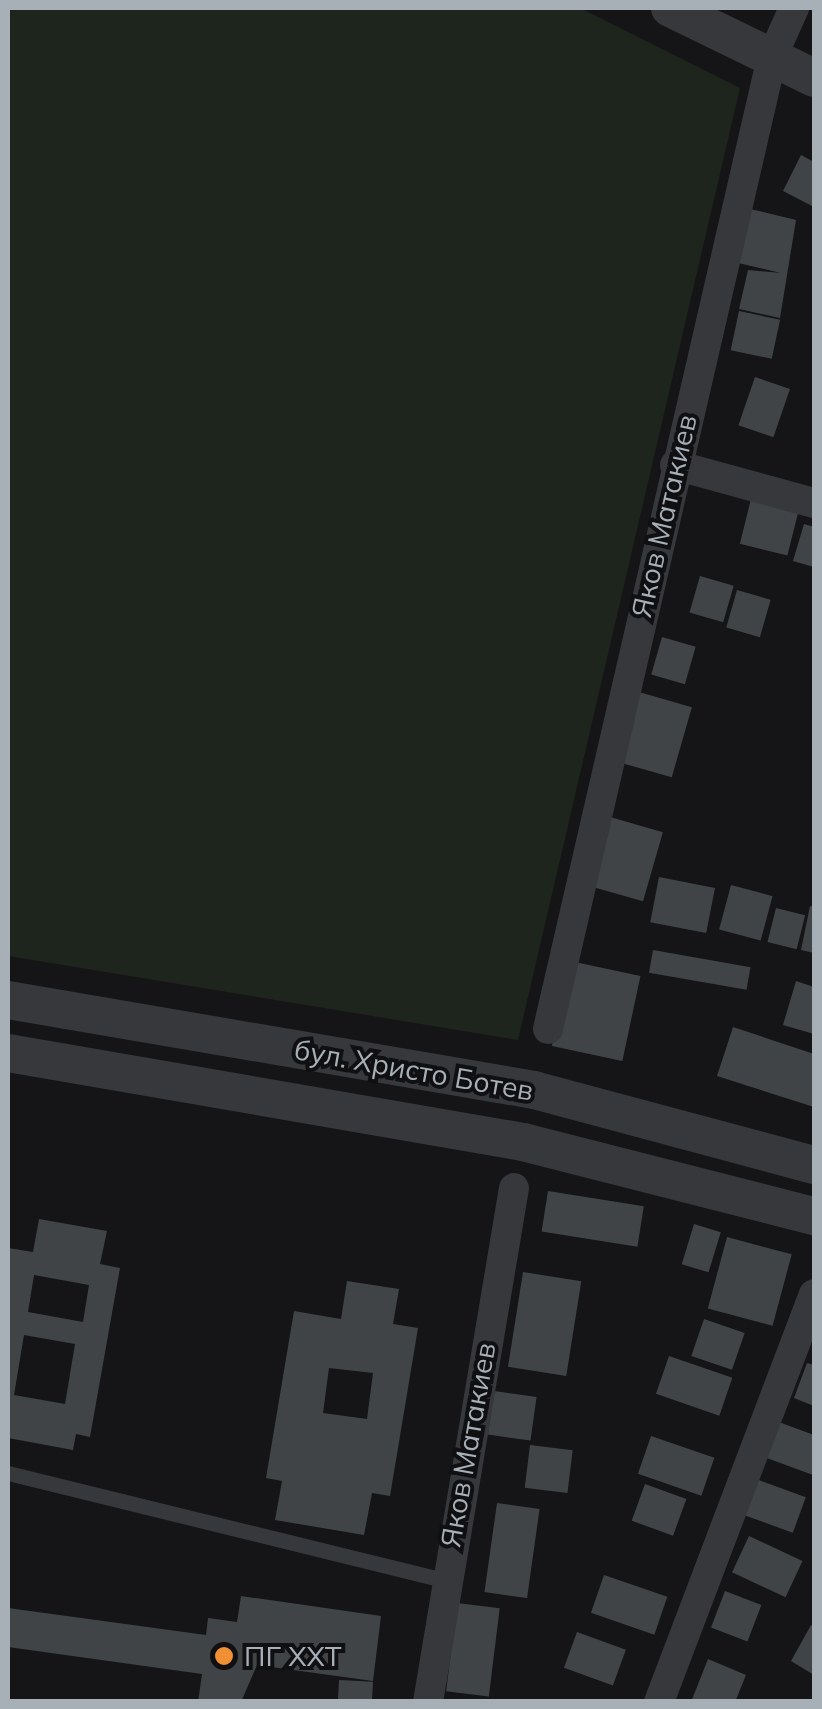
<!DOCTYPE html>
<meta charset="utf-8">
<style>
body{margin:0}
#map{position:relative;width:822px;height:1709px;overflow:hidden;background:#151517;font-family:Mulish,sans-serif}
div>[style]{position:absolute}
.green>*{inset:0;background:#1d251d}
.building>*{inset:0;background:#414447;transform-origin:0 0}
.service>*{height:15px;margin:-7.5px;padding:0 7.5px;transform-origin:7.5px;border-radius:7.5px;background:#36383c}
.minor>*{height:30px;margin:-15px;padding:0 15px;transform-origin:15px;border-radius:15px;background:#36383c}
.tertiary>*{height:38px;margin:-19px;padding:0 19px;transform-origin:19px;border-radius:19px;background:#36383c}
.dots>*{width:28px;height:28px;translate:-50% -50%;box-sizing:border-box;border:5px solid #101012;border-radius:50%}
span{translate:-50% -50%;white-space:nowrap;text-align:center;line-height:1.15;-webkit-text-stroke:8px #101012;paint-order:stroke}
.street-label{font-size:28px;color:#a7afb7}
.poi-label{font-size:28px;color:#a7afb7}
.left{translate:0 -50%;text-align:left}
.frame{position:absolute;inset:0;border:10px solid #a7afb7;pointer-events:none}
</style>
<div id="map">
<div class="green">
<i style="clip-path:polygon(8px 8px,580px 8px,740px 88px,518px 1040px,8px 956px)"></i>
</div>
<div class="building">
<i style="clip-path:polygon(801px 155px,814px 162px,814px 207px,783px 191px)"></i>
<i style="clip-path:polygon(746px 208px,796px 220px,780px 318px,739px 309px,748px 270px,781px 273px,734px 262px)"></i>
<i style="left:739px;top:311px;width:42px;height:40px;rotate:12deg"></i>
<i style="left:755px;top:377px;width:37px;height:51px;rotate:19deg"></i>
<i style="left:751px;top:499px;width:49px;height:46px;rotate:14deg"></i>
<i style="clip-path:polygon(804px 524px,814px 527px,814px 567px,793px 561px)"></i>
<i style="left:700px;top:576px;width:35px;height:38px;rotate:16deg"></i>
<i style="left:737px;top:590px;width:35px;height:39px;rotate:16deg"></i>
<i style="left:662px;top:637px;width:35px;height:39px;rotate:16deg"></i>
<i style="left:639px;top:692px;width:55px;height:73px;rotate:16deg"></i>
<i style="left:610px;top:817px;width:55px;height:72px;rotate:16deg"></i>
<i style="left:659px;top:877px;width:57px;height:46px;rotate:11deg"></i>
<i style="left:731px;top:885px;width:43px;height:46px;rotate:15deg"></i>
<i style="clip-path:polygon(810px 906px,814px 907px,814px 953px,801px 950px)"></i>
<i style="left:776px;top:908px;width:30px;height:35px;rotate:14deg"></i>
<i style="left:653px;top:950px;width:99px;height:23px;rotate:10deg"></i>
<i style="left:570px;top:961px;width:72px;height:87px;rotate:12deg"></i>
<i style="clip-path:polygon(796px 981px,814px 987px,814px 1034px,783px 1025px)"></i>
<i style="clip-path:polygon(733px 1027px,814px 1054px,814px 1107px,717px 1076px)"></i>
<i style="left:548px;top:1191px;width:97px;height:41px;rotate:9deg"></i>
<i style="clip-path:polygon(evenodd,39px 1219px,107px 1231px,100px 1264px,120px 1268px,90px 1437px,76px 1434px,73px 1450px,8px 1438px,8px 1248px,33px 1252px,39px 1219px,34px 1275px,89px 1285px,83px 1322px,28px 1312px,34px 1275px,39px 1219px,24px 1335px,75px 1344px,65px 1404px,14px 1395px,24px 1335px)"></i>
<i style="left:694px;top:1224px;width:28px;height:42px;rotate:17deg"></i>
<i style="left:727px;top:1237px;width:67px;height:74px;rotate:15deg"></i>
<i style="left:523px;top:1272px;width:59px;height:96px;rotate:9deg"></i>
<i style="clip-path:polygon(evenodd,347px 1281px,399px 1289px,393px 1324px,418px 1328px,390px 1496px,372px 1493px,364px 1535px,275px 1520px,282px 1481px,266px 1478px,294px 1311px,341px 1319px,347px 1281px,329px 1368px,373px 1373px,367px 1419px,323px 1413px,329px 1368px)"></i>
<i style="left:704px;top:1319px;width:43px;height:39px;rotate:19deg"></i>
<i style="left:669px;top:1356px;width:67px;height:40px;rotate:19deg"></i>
<i style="clip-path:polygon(807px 1363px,814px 1365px,814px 1406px,794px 1398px)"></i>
<i style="left:494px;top:1391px;width:43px;height:44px;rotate:8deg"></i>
<i style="clip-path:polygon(776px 1421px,814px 1435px,813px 1475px,764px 1457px)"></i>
<i style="left:651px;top:1436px;width:67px;height:40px;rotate:19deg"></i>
<i style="left:530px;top:1445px;width:43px;height:43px;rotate:7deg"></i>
<i style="left:756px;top:1479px;width:53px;height:38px;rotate:20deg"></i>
<i style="left:645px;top:1484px;width:44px;height:39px;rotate:20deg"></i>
<i style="left:497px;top:1503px;width:43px;height:90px;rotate:8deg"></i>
<i style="left:749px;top:1536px;width:59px;height:40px;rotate:25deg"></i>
<i style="left:604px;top:1575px;width:67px;height:40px;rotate:19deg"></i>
<i style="left:725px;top:1591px;width:39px;height:39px;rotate:21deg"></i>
<i style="clip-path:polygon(241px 1596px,381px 1616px,373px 1681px,257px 1665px,241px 1702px,198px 1702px,202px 1674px,8px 1647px,8px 1608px,206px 1635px,208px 1618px,237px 1622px)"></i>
<i style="left:457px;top:1603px;width:43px;height:89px;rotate:7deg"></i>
<i style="clip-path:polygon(811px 1625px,814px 1627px,814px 1675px,791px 1661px)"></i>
<i style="left:577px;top:1632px;width:52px;height:38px;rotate:20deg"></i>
<i style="clip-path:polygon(708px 1659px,746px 1675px,735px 1702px,691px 1702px)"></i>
<i style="left:339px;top:1680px;width:34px;height:22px;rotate:3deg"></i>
</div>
<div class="service">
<i style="left:8px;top:1473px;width:449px;rotate:13.8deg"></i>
</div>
<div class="minor">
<i style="left:675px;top:465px;width:144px;rotate:15.3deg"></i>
<i style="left:548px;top:1029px;width:997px;rotate:-77.02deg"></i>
<i style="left:772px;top:57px;width:54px;rotate:-65.8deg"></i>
<i style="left:428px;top:1702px;width:521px;rotate:-80.5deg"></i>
<i style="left:659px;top:1702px;width:436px;rotate:-69.2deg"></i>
</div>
<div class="tertiary">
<i style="left:670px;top:8px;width:160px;rotate:25.9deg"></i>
<i style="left:8px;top:1000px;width:534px;rotate:9.71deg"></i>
<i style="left:534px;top:1090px;width:290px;rotate:15deg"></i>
<i style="left:8px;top:1053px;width:523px;rotate:9.8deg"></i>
<i style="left:523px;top:1142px;width:300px;rotate:14.3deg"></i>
</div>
<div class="dots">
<i style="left:224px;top:1656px;background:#f08f34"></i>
</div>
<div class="street-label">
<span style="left:664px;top:516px;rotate:-77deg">Яков Матакиев</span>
<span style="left:414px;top:1070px;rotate:10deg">бул. Христо Ботев</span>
<span style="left:468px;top:1445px;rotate:-80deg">Яков Матакиев</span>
</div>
<div class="poi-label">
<span class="left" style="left:244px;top:1656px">ПГ ХХТ</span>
</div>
<div class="frame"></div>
</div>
